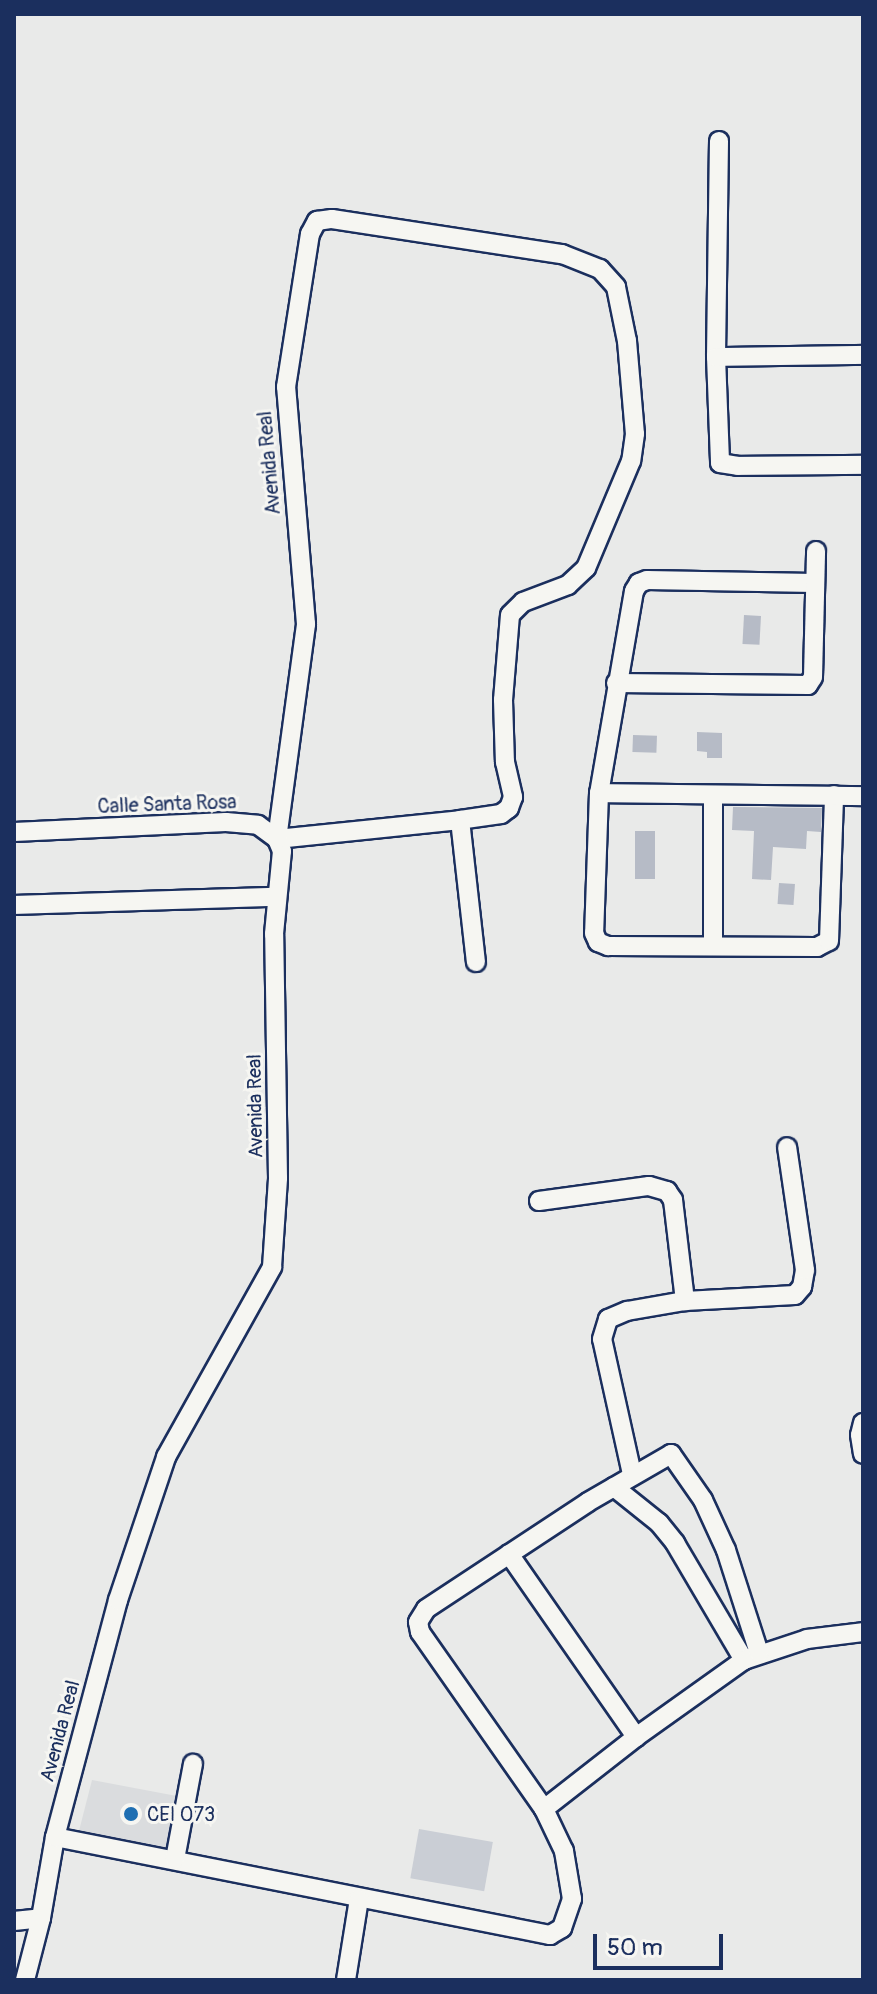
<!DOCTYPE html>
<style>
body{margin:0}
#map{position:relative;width:877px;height:1994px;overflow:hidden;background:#e9eae9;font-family:Pangolin,sans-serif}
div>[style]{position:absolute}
.built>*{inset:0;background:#dadcde}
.green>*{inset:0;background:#caced5;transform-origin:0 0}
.building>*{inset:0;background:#b6bbc6;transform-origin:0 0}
.roads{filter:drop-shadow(2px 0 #1b2f5e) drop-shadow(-2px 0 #1b2f5e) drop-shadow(0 2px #1b2f5e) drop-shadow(0 -2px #1b2f5e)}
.minor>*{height:18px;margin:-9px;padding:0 9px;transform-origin:9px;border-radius:9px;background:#f6f6f2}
.dots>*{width:22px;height:22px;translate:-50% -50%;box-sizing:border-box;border:4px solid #f6f6f2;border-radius:50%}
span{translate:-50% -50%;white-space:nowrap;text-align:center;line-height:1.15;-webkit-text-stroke:6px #f6f6f2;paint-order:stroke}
.street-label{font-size:20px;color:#1b2f5e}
.poi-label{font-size:20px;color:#1b2f5e}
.left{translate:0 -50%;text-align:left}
.frame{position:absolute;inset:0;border:16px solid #1b2f5e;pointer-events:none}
.scale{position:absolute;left:593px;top:1934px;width:130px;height:36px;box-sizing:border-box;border:4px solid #1b2f5e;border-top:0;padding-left:10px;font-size:24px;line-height:28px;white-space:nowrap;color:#1b2f5e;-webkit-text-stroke:6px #f6f6f2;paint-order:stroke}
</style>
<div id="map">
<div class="built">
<i style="clip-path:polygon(92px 1780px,182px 1797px,172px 1849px,102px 1839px,79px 1831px)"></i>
</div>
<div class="green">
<i style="left:419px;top:1829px;width:75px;height:50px;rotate:10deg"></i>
</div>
<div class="building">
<i style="left:744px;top:615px;width:17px;height:29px;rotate:3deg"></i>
<i style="clip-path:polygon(697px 732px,722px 733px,722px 758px,707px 758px,707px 752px,697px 751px)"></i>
<i style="left:633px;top:735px;width:24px;height:17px;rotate:2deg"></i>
<i style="clip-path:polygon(733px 807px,822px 808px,821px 832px,807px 831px,806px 849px,773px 847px,771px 880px,752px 879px,754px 831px,732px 830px)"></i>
<i style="left:635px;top:831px;width:20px;height:48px"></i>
<i style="left:779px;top:883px;width:16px;height:21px;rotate:4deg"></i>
</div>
<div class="roads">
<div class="minor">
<i style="left:719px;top:141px;width:216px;rotate:90.8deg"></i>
<i style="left:716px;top:357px;width:106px;rotate:87.8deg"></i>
<i style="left:720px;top:463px;width:18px;rotate:9deg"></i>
<i style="left:738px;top:466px;width:125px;rotate:-0.5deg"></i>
<i style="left:716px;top:357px;width:147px;rotate:-0.8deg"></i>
<i style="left:814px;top:583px;width:167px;rotate:-179deg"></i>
<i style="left:647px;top:580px;width:9px;rotate:159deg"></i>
<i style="left:639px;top:583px;width:9px;rotate:122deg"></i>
<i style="left:634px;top:591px;width:205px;rotate:99.8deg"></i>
<i style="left:599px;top:793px;width:140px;rotate:92deg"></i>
<i style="left:594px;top:933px;width:10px;rotate:66deg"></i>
<i style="left:598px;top:942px;width:11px;rotate:22deg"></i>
<i style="left:608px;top:946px;width:209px;rotate:0.3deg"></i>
<i style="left:817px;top:947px;width:13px;rotate:-27deg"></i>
<i style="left:829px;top:941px;width:146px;rotate:-88deg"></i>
<i style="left:616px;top:683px;width:192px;rotate:0.6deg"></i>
<i style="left:808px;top:685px;width:9px;rotate:-58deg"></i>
<i style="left:813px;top:677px;width:126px;rotate:-88.6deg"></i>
<i style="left:599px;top:793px;width:264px;rotate:0.7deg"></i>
<i style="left:713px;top:795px;width:151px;rotate:90deg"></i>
<i style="left:14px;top:832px;width:212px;rotate:-2.7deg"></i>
<i style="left:226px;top:822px;width:32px;rotate:5deg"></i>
<i style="left:258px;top:825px;width:24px;rotate:36deg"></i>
<i style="left:277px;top:839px;width:184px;rotate:-5.9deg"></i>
<i style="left:14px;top:905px;width:261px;rotate:-1.8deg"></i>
<i style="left:539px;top:1201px;width:111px;rotate:-7.8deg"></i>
<i style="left:649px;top:1186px;width:19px;rotate:16deg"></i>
<i style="left:667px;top:1191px;width:11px;rotate:56deg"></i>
<i style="left:673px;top:1200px;width:102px;rotate:83.2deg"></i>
<i style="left:863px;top:1423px;width:12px;rotate:104deg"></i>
<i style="left:860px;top:1435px;width:19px;rotate:81deg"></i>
<i style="left:632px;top:1474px;width:138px;rotate:-102.5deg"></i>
<i style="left:602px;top:1339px;width:21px;rotate:-73deg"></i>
<i style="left:608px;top:1319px;width:21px;rotate:-23deg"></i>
<i style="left:627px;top:1311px;width:59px;rotate:-9.8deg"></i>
<i style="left:685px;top:1301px;width:110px;rotate:-3.1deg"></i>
<i style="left:795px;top:1295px;width:11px;rotate:-49deg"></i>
<i style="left:802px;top:1287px;width:17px;rotate:-80deg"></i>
<i style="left:805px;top:1270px;width:124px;rotate:-98.3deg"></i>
<i style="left:614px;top:1487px;width:58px;rotate:38.7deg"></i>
<i style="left:659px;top:1523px;width:26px;rotate:51deg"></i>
<i style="left:675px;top:1543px;width:136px;rotate:59.5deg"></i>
<i style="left:509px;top:1554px;width:223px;rotate:55.2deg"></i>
<i style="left:544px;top:1809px;width:117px;rotate:-38deg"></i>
<i style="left:636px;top:1737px;width:133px;rotate:-35.5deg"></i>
<i style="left:744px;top:1660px;width:66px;rotate:-18.4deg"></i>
<i style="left:807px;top:1639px;width:56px;rotate:-7.1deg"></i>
<i style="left:55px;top:1837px;width:505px;rotate:11.2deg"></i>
<i style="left:550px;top:1935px;width:14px;rotate:-30deg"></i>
<i style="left:562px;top:1928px;width:31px;rotate:-71deg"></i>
<i style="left:572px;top:1899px;width:49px;rotate:-99.5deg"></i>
<i style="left:564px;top:1851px;width:47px;rotate:-115.5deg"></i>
<i style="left:544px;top:1809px;width:216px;rotate:-125deg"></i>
<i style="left:420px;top:1632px;width:10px;rotate:-101deg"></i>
<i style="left:418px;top:1622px;width:15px;rotate:-58deg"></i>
<i style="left:426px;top:1609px;width:194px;rotate:-33.4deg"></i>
<i style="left:588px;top:1502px;width:96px;rotate:-30deg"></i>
<i style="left:671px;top:1454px;width:56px;rotate:55.2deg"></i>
<i style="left:703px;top:1500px;width:55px;rotate:65.3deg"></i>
<i style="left:726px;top:1550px;width:108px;rotate:72.2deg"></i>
<i style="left:175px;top:1859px;width:97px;rotate:-79.3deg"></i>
<i style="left:14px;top:1921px;width:27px;rotate:-6deg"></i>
<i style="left:25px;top:1980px;width:64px;rotate:-75.5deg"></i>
<i style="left:41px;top:1918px;width:82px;rotate:-80.2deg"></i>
<i style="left:55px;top:1837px;width:245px;rotate:-75.1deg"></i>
<i style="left:118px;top:1600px;width:151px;rotate:-71.4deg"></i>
<i style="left:166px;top:1457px;width:218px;rotate:-60.8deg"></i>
<i style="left:272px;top:1267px;width:89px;rotate:-86.1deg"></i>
<i style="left:278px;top:1178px;width:244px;rotate:-90.9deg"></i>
<i style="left:274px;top:934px;width:83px;rotate:-84.5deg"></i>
<i style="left:282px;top:851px;width:13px;rotate:-113deg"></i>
<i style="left:277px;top:839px;width:217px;rotate:-82.3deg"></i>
<i style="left:306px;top:624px;width:238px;rotate:-94.8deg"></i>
<i style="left:286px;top:387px;width:155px;rotate:-81.1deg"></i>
<i style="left:310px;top:234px;width:15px;rotate:-62deg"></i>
<i style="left:317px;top:221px;width:15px;rotate:-8deg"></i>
<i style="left:332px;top:219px;width:233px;rotate:8.7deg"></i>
<i style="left:562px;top:254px;width:41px;rotate:21.5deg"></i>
<i style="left:600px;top:269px;width:24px;rotate:48deg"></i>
<i style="left:616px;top:287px;width:55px;rotate:78.5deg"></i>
<i style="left:627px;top:341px;width:93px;rotate:85.1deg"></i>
<i style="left:635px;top:434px;width:27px;rotate:98deg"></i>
<i style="left:631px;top:461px;width:116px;rotate:112.8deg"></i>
<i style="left:586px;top:568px;width:25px;rotate:137deg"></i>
<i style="left:568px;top:585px;width:48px;rotate:159.3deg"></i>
<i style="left:523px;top:602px;width:18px;rotate:135deg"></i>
<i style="left:510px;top:615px;width:85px;rotate:94.7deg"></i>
<i style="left:503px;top:700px;width:62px;rotate:88.2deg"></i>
<i style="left:505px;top:762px;width:36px;rotate:77deg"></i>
<i style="left:513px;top:797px;width:12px;rotate:110deg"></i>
<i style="left:509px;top:808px;width:10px;rotate:143deg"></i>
<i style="left:501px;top:814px;width:41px;rotate:171.7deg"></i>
<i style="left:460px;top:820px;width:143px;rotate:83.6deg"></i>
<i style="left:346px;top:1980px;width:82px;rotate:-80.9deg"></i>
</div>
</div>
<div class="dots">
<i style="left:131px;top:1814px;background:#1f6fb2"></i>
</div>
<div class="street-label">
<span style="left:269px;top:463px;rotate:-95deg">Avenida Real</span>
<span style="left:167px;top:804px;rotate:-2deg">Calle Santa Rosa</span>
<span style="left:255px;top:1106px;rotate:-91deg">Avenida Real</span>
<span style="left:60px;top:1731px;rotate:-75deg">Avenida Real</span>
</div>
<div class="poi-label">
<span class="left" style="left:147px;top:1814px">CEI 073</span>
</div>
<div class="frame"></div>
<div class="scale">50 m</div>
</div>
